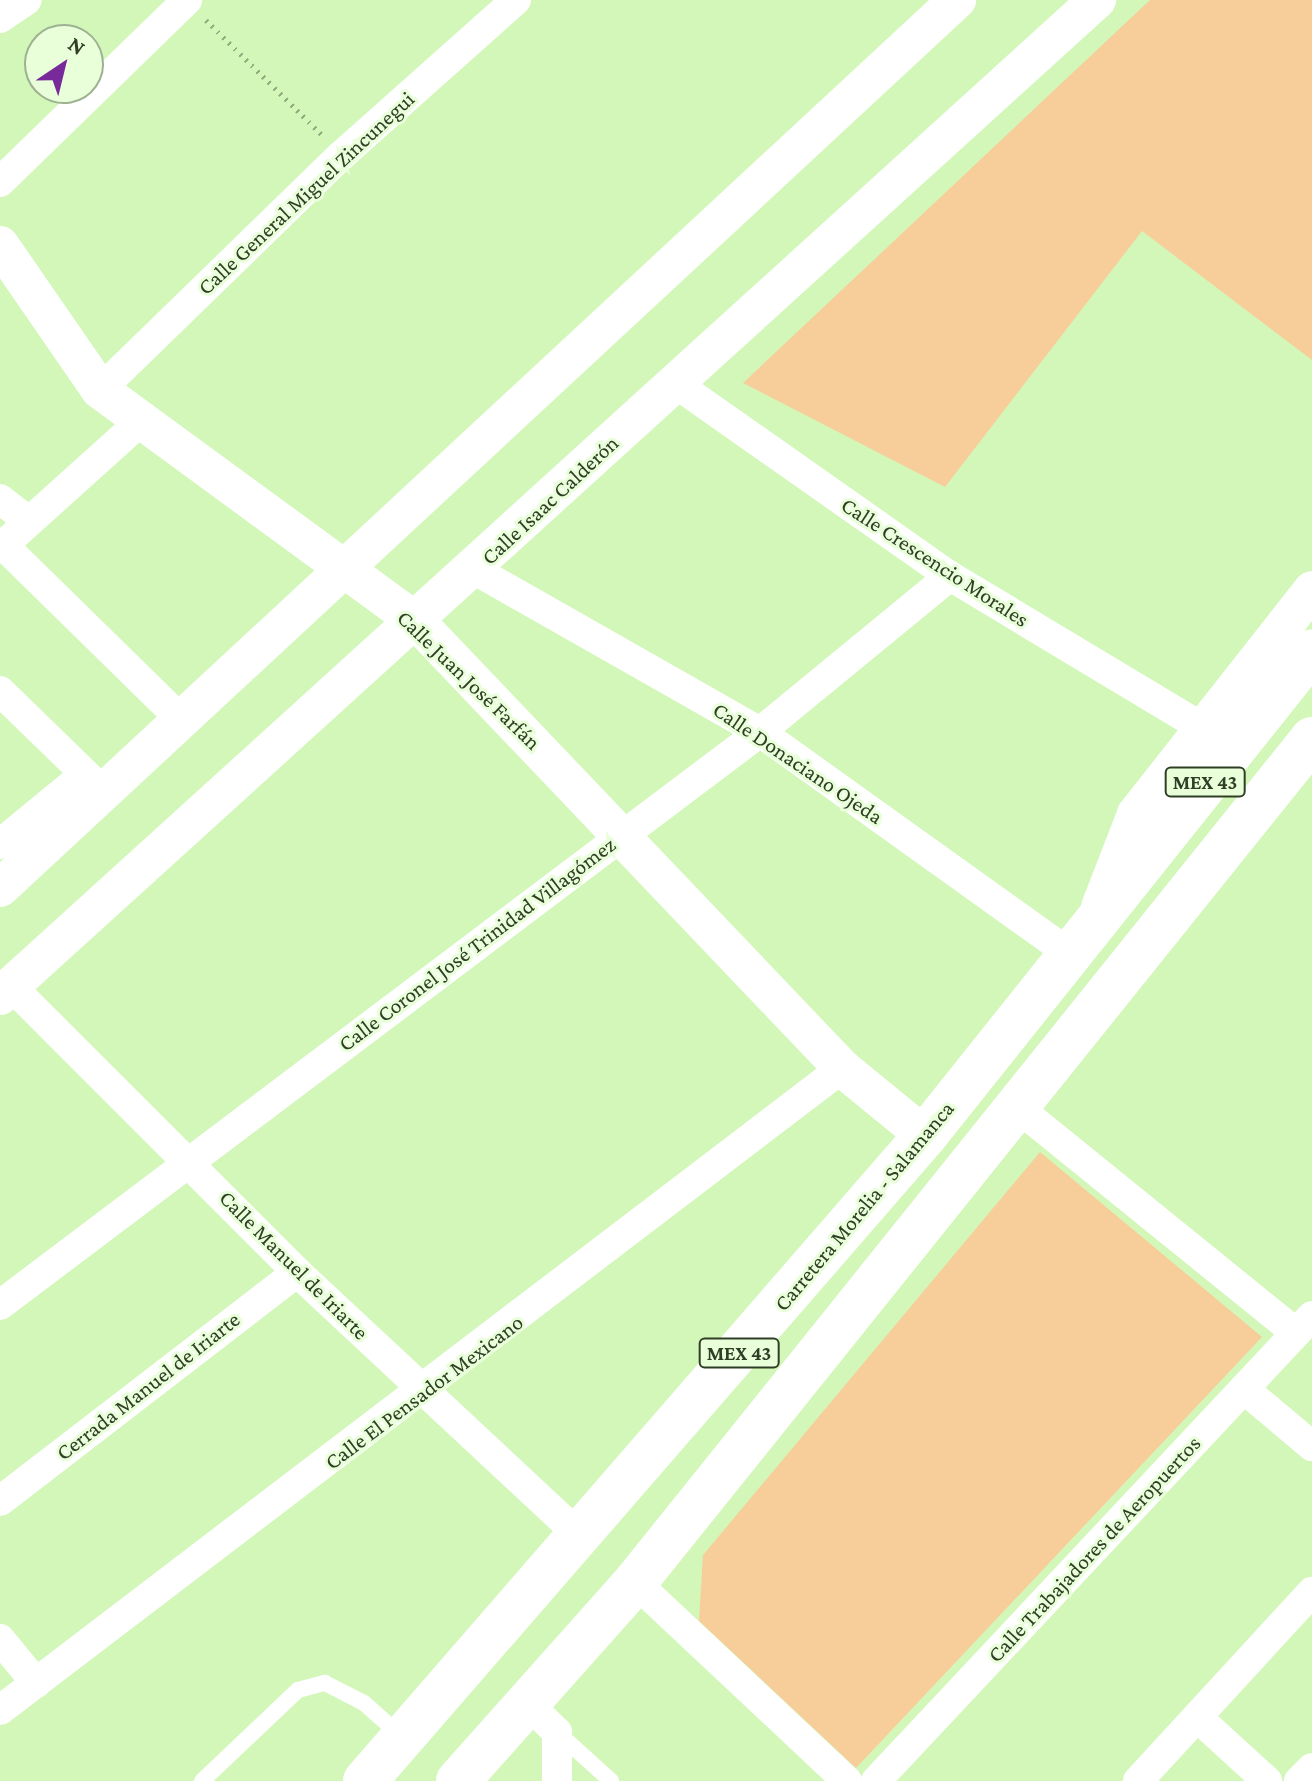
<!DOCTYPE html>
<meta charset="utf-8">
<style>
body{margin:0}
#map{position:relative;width:1312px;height:1781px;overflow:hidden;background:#d2f7b9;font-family:"Crimson Pro",serif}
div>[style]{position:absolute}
.green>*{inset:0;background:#f7ce9a}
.path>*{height:5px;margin-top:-2.5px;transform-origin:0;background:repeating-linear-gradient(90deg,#92ae7f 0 2px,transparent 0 8px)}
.service>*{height:16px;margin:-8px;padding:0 8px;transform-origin:8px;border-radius:8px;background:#fff}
.minor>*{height:30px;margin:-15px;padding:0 15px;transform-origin:15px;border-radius:15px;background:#fff}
.tertiary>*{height:38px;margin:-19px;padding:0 19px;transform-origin:19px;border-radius:19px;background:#fff}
.trunk>*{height:44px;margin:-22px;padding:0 22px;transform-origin:22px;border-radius:22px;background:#fff}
span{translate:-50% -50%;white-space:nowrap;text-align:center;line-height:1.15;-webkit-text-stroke:6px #e8ffda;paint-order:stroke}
.shield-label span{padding:2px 6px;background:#e8ffda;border:2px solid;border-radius:6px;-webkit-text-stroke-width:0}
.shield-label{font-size:20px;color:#2f3e25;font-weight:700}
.street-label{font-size:22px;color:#2f3e25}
.north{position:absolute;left:24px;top:24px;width:80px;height:80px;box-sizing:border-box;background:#e8ffda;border:2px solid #9eb292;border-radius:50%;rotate:35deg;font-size:22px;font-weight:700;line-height:32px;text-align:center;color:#2f3e25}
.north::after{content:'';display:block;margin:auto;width:28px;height:36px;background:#782a9b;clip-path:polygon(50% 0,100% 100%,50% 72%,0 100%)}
</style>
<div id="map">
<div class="green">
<i style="clip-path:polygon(1150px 0,1312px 0,1312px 360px,1142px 231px,945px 487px,743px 383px)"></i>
<i style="clip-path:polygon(1040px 1152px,1262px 1337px,856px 1768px,699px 1621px,703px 1555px)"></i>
</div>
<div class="path">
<i style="left:206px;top:20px;width:162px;rotate:44.7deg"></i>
</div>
<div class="service">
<i style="left:557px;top:1732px;width:73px;rotate:42.2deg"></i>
<i style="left:202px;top:1781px;width:132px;rotate:-43.5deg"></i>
<i style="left:298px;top:1690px;width:28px;rotate:-15deg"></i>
<i style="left:325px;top:1683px;width:44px;rotate:27.1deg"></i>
<i style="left:364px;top:1703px;width:50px;rotate:41.7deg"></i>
</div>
<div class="minor">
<i style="left:0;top:18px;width:32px;rotate:-34deg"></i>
<i style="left:0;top:182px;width:261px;rotate:-44.2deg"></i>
<i style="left:675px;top:383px;width:336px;rotate:35.1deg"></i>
<i style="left:950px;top:576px;width:295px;rotate:31deg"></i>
<i style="left:100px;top:390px;width:337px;rotate:-44.2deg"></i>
<i style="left:342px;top:155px;width:233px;rotate:-41.7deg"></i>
<i style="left:0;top:499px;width:34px;rotate:38deg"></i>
<i style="left:3px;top:545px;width:250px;rotate:44.4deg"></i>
<i style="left:0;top:548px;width:187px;rotate:-42deg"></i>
<i style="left:475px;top:570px;width:328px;rotate:29.6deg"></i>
<i style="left:760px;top:732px;width:378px;rotate:35.6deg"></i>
<i style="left:0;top:691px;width:148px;rotate:44.2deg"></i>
<i style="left:0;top:844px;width:110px;rotate:-39.5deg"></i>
<i style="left:11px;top:986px;width:404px;rotate:45deg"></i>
<i style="left:297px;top:1272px;width:390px;rotate:43deg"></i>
<i style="left:1017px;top:1107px;width:359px;rotate:39deg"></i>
<i style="left:0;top:1305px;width:952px;rotate:-37.01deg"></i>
<i style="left:760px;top:732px;width:246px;rotate:-39.4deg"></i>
<i style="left:1244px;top:1389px;width:89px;rotate:40deg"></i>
<i style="left:0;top:1501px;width:375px;rotate:-37.6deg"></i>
<i style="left:635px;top:1582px;width:291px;rotate:43.2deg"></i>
<i style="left:0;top:1639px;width:57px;rotate:50.7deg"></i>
<i style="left:527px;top:1703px;width:42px;rotate:44deg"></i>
<i style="left:557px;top:1732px;width:49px;rotate:90deg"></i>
<i style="left:0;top:1710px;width:1059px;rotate:-37.32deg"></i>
<i style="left:1197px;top:1717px;width:95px;rotate:42.4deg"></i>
<i style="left:876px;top:1781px;width:637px;rotate:-46.84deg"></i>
<i style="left:1138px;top:1781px;width:257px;rotate:-47.4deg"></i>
<i style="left:1299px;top:1781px;width:18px;rotate:-45deg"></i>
</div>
<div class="tertiary">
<i style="left:0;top:245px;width:176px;rotate:55.4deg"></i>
<i style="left:100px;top:390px;width:393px;rotate:36.2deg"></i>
<i style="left:417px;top:622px;width:616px;rotate:46.38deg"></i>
<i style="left:842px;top:1068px;width:107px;rotate:39.3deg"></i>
<i style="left:0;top:888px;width:1306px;rotate:-42.86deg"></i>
<i style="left:1100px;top:907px;width:100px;rotate:-68.8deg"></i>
<i style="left:1136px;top:814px;width:285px;rotate:-51.8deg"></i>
<i style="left:0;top:996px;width:1482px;rotate:-42.24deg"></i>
</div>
<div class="trunk">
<i style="left:365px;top:1781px;width:854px;rotate:-49.03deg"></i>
<i style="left:925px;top:1136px;width:620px;rotate:-51.41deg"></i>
<i style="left:458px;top:1781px;width:268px;rotate:-48.3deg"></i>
<i style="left:636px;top:1581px;width:1080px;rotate:-51.24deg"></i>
</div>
<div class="shield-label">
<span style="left:1205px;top:782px">MEX 43</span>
<span style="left:739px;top:1353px">MEX 43</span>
</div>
<div class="street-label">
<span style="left:306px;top:193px;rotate:-43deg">Calle General Miguel Zincunegui</span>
<span style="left:550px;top:500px;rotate:-43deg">Calle Isaac Calderón</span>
<span style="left:935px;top:562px;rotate:33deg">Calle Crescencio Morales</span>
<span style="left:469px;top:680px;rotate:44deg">Calle Juan José Farfán</span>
<span style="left:798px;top:763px;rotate:34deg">Calle Donaciano Ojeda</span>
<span style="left:477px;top:944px;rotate:-37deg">Calle Coronel José Trinidad Villagómez</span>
<span style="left:864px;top:1206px;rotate:-50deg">Carretera Morelia - Salamanca</span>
<span style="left:294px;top:1265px;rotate:45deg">Calle Manuel de Iriarte</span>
<span style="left:148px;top:1386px;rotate:-38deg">Cerrada Manuel de Iriarte</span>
<span style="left:424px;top:1392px;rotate:-37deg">Calle El Pensador Mexicano</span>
<span style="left:1094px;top:1549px;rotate:-47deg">Calle Trabajadores de Aeropuertos</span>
</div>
<div class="north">N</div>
</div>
